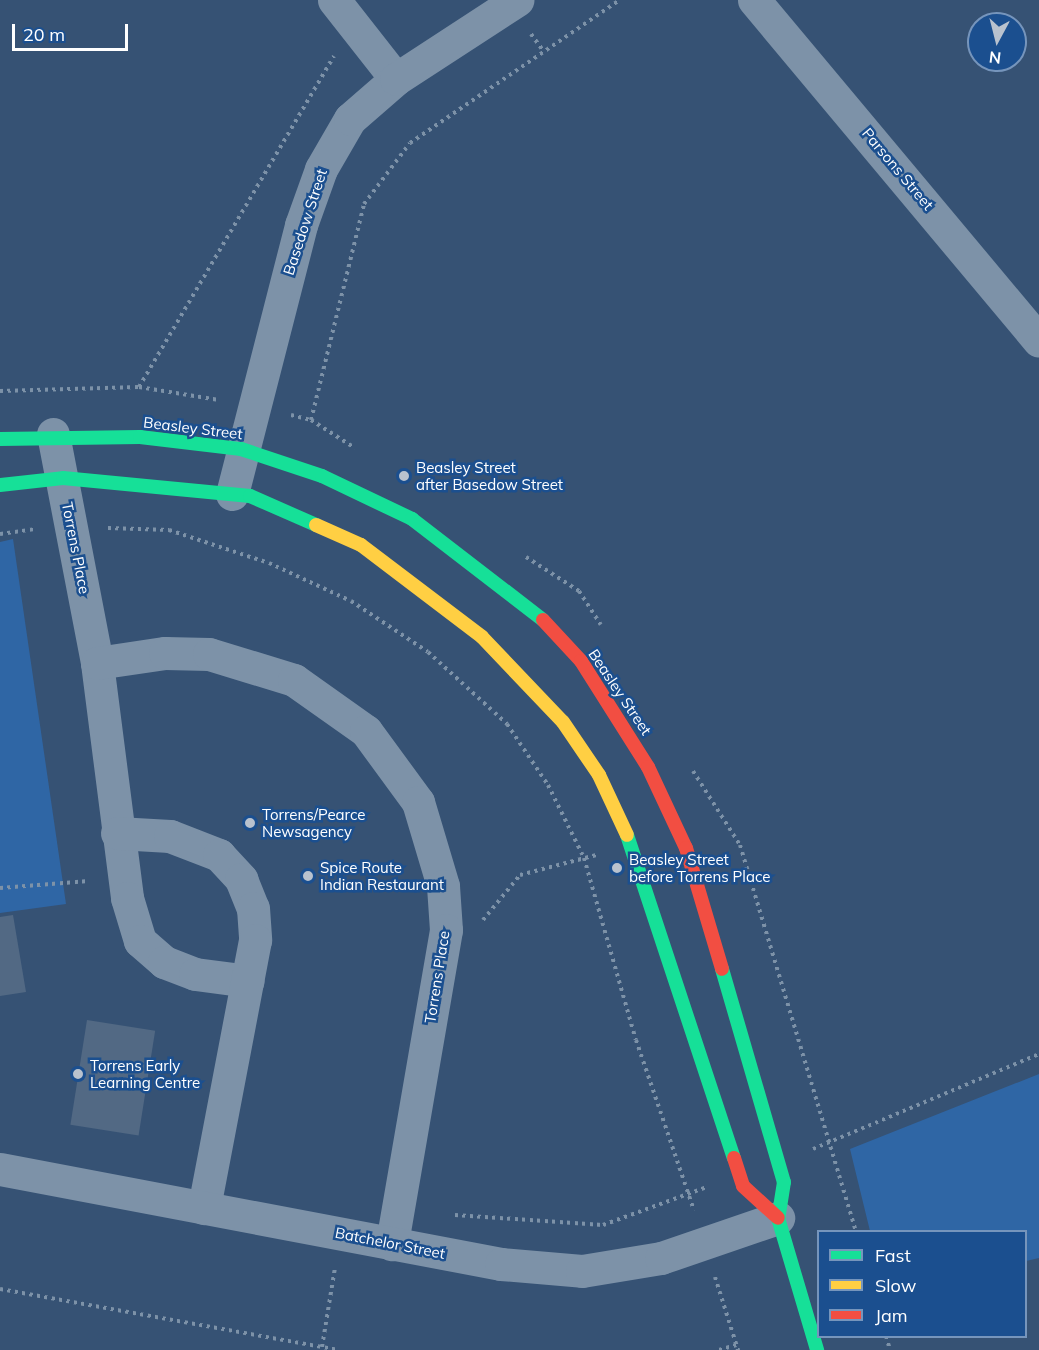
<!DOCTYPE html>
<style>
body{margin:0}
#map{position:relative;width:1039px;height:1350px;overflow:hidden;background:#365274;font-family:Mulish,sans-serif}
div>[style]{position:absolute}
.green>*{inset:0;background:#2f66a5}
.building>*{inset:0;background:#526984;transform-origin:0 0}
.path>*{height:4px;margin-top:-2px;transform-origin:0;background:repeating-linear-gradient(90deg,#7d92a8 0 3px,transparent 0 7.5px)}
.street>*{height:33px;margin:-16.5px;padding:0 16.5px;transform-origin:16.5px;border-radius:16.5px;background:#7d92a8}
.fast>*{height:14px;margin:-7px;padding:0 7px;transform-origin:7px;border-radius:7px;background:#16e098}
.slow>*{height:14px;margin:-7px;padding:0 7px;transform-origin:7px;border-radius:7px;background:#ffcf43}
.jam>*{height:14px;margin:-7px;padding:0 7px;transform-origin:7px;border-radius:7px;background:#f24e42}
.dots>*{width:16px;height:16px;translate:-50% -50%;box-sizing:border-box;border:3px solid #1b4f8f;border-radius:50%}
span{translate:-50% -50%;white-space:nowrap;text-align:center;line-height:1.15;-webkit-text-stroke:5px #1b4f8f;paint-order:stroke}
.street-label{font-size:15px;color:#fff}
.poi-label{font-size:15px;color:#fff}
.left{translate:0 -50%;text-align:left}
.legend{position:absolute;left:817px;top:1230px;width:210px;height:108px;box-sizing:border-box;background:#1b4f8f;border:2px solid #7695bc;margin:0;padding:8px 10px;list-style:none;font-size:18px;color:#fff}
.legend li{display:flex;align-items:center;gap:12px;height:30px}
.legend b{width:30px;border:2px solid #7695bc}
.north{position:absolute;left:967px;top:12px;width:60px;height:60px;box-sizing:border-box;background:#1b4f8f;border:2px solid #7695bc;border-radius:50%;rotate:187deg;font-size:16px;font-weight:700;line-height:24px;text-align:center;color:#fff}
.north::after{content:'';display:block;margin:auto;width:21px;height:27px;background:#b9c2ce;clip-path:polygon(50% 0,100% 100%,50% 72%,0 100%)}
.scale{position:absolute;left:12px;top:24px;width:116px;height:27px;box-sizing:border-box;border:3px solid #fff;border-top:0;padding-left:8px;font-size:18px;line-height:21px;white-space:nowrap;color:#fff;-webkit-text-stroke:4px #1b4f8f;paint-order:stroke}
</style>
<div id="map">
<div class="green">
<i style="clip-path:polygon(13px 539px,66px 904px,0 913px,0 542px)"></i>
<i style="clip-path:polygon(1039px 1074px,1039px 1258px,1026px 1261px,1026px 1232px,870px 1231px,850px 1149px)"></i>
</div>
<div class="building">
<i style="clip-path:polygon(13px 915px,26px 992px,0 996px,0 917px)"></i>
<i style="left:87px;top:1020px;width:69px;height:106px;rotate:9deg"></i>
</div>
<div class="path">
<i style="left:531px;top:34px;width:22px;rotate:54deg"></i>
<i style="left:139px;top:387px;width:384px;rotate:-59.5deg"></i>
<i style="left:0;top:391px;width:139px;rotate:-1.6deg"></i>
<i style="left:139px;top:387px;width:81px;rotate:9.2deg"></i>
<i style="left:291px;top:415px;width:21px;rotate:14deg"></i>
<i style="left:311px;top:420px;width:52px;rotate:32.5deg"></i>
<i style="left:311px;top:420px;width:222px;rotate:-76.2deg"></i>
<i style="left:364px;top:204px;width:76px;rotate:-53deg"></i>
<i style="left:410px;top:143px;width:254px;rotate:-34.3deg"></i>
<i style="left:108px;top:528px;width:61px;rotate:1.9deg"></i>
<i style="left:169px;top:530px;width:105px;rotate:18.3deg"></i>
<i style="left:269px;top:563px;width:90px;rotate:24.9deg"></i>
<i style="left:351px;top:601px;width:92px;rotate:33.5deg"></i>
<i style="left:428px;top:652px;width:107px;rotate:42.3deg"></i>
<i style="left:507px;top:724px;width:73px;rotate:56.1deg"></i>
<i style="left:548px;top:785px;width:81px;rotate:63.7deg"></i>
<i style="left:584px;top:858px;width:189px;rotate:74.1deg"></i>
<i style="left:636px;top:1040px;width:180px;rotate:71.2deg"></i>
<i style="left:0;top:534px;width:35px;rotate:-8deg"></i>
<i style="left:526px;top:557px;width:63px;rotate:32.7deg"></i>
<i style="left:579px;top:591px;width:40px;rotate:57.1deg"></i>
<i style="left:693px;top:771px;width:88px;rotate:57.6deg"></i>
<i style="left:740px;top:845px;width:404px;rotate:73.3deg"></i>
<i style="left:0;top:888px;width:89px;rotate:-4.5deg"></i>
<i style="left:483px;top:920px;width:58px;rotate:-50.6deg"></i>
<i style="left:520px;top:875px;width:79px;rotate:-14.7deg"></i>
<i style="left:813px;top:1149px;width:245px;rotate:-22.8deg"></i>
<i style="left:455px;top:1215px;width:148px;rotate:3.9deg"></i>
<i style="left:603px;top:1225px;width:111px;rotate:-20.1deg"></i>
<i style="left:715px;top:1277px;width:77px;rotate:72.5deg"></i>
<i style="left:0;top:1289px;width:344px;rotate:10.2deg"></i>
<i style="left:886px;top:1336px;width:15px;rotate:74deg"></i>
<i style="left:322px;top:1347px;width:80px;rotate:-80.7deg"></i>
<i style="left:719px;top:1350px;width:18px;rotate:-16deg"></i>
</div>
<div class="street">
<i style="left:334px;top:0;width:100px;rotate:51.9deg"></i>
<i style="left:754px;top:0;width:444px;rotate:50.1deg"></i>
<i style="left:53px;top:434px;width:233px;rotate:79.1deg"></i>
<i style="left:97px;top:663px;width:237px;rotate:82.7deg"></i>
<i style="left:127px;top:898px;width:45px;rotate:73.2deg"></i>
<i style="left:140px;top:941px;width:32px;rotate:41deg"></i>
<i style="left:164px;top:962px;width:33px;rotate:21deg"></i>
<i style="left:195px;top:974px;width:53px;rotate:7.5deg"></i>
<i style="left:232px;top:494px;width:278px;rotate:-75.6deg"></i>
<i style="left:301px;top:225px;width:59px;rotate:-70.3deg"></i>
<i style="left:321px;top:169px;width:58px;rotate:-59.9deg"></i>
<i style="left:350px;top:119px;width:61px;rotate:-41deg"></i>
<i style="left:396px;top:79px;width:145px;rotate:-33.1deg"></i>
<i style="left:97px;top:663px;width:69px;rotate:-8.4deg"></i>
<i style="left:165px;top:653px;width:44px;rotate:1.3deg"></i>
<i style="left:209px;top:654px;width:89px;rotate:17deg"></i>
<i style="left:294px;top:680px;width:88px;rotate:35.3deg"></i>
<i style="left:366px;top:731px;width:88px;rotate:53.8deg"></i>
<i style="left:418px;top:802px;width:88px;rotate:73.4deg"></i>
<i style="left:443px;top:886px;width:44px;rotate:86.1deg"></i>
<i style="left:446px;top:930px;width:319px;rotate:99.8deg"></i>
<i style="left:117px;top:833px;width:53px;rotate:3.2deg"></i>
<i style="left:170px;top:836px;width:53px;rotate:21.2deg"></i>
<i style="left:219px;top:855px;width:33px;rotate:47deg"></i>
<i style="left:241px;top:879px;width:31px;rotate:68deg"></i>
<i style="left:253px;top:908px;width:32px;rotate:86deg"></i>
<i style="left:255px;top:940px;width:273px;rotate:100.8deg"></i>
<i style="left:0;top:1169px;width:510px;rotate:10.74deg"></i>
<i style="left:501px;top:1264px;width:81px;rotate:4.9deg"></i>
<i style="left:582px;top:1271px;width:80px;rotate:-9.3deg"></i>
<i style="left:661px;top:1258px;width:124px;rotate:-18.9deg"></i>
</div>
<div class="fast">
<i style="left:0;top:439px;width:140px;rotate:-0.8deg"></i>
<i style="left:140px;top:437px;width:102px;rotate:6.8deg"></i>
<i style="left:241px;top:449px;width:85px;rotate:18.4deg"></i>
<i style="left:322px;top:476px;width:100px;rotate:25.5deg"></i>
<i style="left:412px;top:519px;width:165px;rotate:37.6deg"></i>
<i style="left:0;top:485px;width:63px;rotate:-6.3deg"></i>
<i style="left:63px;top:478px;width:188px;rotate:5.5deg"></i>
<i style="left:250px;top:496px;width:72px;rotate:23.7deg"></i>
<i style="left:627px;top:835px;width:340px;rotate:71.7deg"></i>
<i style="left:722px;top:969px;width:222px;rotate:73.8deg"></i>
<i style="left:784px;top:1182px;width:36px;rotate:99deg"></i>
<i style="left:778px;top:1218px;width:138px;rotate:73.5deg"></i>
</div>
<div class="slow">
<i style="left:316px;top:525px;width:49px;rotate:24deg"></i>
<i style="left:361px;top:545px;width:152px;rotate:37.2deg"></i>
<i style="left:482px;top:637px;width:117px;rotate:46.4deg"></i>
<i style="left:563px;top:722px;width:64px;rotate:55.8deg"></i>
<i style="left:599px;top:775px;width:66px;rotate:65deg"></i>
</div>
<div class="jam">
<i style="left:543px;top:620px;width:56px;rotate:47.2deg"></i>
<i style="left:581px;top:661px;width:125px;rotate:57.7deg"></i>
<i style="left:648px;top:767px;width:89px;rotate:64.9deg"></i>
<i style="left:686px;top:848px;width:126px;rotate:73.4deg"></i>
<i style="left:734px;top:1158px;width:29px;rotate:72deg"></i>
<i style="left:743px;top:1186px;width:47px;rotate:42.4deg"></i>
</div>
<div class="dots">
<i style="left:404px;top:476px;background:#b9c2ce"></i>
<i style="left:250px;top:823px;background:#b9c2ce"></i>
<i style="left:617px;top:868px;background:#b9c2ce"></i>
<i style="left:308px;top:876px;background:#b9c2ce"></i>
<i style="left:78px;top:1074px;background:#b9c2ce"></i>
</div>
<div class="street-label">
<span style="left:898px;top:169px;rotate:50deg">Parsons Street</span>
<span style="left:305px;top:222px;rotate:-72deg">Basedow Street</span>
<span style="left:193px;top:428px;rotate:7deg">Beasley Street</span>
<span style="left:76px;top:548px;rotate:79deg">Torrens Place</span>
<span style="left:620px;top:692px;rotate:56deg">Beasley Street</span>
<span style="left:437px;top:977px;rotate:-81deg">Torrens Place</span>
<span style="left:390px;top:1243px;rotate:11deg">Batchelor Street</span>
</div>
<div class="poi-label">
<span class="left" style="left:416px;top:476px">Beasley Street<br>after Basedow Street</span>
<span class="left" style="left:262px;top:823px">Torrens/Pearce<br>Newsagency</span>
<span class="left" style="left:629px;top:868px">Beasley Street<br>before Torrens Place</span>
<span class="left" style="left:320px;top:876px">Spice Route<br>Indian Restaurant</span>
<span class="left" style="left:90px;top:1074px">Torrens Early<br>Learning Centre</span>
</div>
<ul class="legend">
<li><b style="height:8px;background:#16e098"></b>Fast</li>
<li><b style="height:8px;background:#ffcf43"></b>Slow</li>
<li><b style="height:8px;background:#f24e42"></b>Jam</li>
</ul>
<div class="north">N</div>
<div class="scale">20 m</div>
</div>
